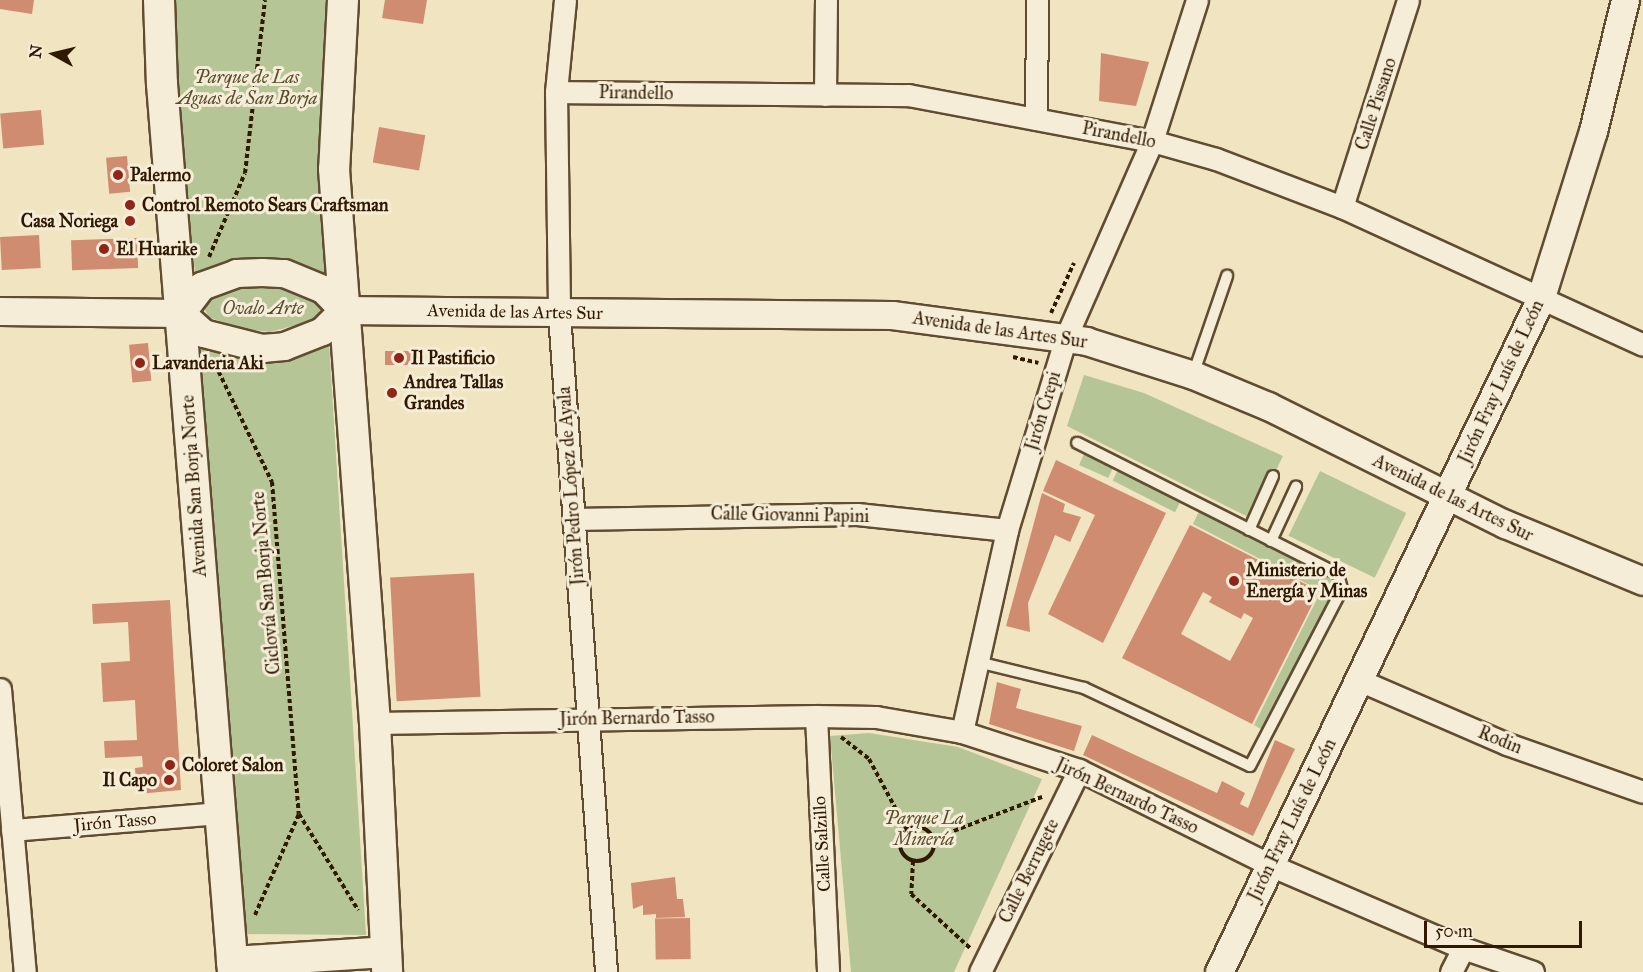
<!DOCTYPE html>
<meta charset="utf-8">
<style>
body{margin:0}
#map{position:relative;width:1643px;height:972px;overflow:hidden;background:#f0e4c1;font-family:"IM FELL Great Primer",serif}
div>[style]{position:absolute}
.green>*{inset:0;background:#b6c596;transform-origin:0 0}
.building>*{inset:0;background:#d08c71;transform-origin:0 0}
.path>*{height:4px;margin-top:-2px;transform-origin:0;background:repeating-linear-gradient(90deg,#301900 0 4.5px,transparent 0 7.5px)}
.path>.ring{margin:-2px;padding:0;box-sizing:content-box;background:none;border:4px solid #301900;border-radius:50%}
.roads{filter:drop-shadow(2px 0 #604c30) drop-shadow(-2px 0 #604c30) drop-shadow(0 2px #604c30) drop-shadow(0 -2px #604c30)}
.service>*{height:10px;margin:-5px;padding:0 5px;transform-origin:5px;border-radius:5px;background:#f5edd7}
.minor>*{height:21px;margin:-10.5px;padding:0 10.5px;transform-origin:10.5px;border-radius:10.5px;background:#f5edd7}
.tertiary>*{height:27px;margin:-13.5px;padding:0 13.5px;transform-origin:13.5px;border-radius:13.5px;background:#f5edd7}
.secondary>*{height:30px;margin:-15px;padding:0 15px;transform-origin:15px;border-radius:15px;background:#f5edd7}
.dots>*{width:16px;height:16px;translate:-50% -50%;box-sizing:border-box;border:3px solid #f5edd7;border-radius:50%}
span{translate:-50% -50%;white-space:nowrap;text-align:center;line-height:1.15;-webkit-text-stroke:6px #f5edd7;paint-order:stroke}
.park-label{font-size:18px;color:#584d2d;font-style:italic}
.street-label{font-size:18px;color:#301900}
.poi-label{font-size:18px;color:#301900;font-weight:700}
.left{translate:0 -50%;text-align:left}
.right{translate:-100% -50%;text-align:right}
.north{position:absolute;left:24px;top:24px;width:60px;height:60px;-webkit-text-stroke:4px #f5edd7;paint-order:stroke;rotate:278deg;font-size:16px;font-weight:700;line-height:24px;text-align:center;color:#301900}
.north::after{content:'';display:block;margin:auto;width:21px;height:27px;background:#301900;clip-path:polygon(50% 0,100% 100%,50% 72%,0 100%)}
.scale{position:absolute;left:1424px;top:921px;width:158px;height:27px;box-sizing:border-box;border:3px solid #301900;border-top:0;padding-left:8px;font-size:18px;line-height:21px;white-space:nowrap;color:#301900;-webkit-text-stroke:4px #f5edd7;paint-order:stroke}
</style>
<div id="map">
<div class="green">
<i style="clip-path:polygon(173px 0,329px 0,322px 75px,327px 277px,196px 279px,172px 91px)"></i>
<i style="clip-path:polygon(249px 284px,305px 293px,321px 309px,315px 320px,270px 332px,237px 328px,209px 317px,205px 310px,209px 301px)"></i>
<i style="clip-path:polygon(196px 342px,249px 363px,277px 362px,329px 342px,366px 935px,240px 934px)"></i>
<i style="clip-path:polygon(1084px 375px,1144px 393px,1283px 456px,1252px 519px,1067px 426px)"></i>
<i style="left:1084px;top:454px;width:32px;height:12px;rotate:24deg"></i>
<i style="left:1119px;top:468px;width:70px;height:14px;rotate:27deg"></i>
<i style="left:1320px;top:471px;width:96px;height:72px;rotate:26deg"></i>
<i style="clip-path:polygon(1200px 509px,1345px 584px,1269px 734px,1254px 725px,1321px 591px,1193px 524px)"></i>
<i style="clip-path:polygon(869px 733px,958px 747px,1042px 779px,954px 972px,851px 972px,830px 736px)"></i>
</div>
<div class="building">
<i style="clip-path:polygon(0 0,34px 0,32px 14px,0 9px)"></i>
<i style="clip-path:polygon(385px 0,427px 0,423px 24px,382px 18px)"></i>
<i style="clip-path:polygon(1101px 53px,1149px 62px,1136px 106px,1099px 101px)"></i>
<i style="left:41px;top:110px;width:35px;height:41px;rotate:85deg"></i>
<i style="left:379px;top:127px;width:47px;height:36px;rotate:10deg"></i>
<i style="left:127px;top:156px;width:36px;height:21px;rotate:85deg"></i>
<i style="left:39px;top:235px;width:33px;height:39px;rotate:87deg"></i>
<i style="left:137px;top:238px;width:30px;height:66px;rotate:88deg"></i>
<i style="left:148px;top:343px;width:38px;height:19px;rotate:85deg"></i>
<i style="left:385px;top:351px;width:28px;height:14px"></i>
<i style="clip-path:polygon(1056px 460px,1166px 513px,1103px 643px,1048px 614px,1095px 515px,1043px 491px)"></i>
<i style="clip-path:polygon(1042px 493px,1065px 504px,1063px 512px,1081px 517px,1070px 542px,1055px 535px,1028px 603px,1030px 632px,1006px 626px)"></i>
<i style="clip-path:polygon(evenodd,1190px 525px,1319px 591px,1252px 724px,1122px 658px,1190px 525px,1203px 592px,1212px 597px,1209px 602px,1241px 619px,1244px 613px,1253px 618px,1230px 661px,1181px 634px,1203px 592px)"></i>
<i style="left:474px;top:573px;width:124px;height:84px;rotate:87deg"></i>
<i style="clip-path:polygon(170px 600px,181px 790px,137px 794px,135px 768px,143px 767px,142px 756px,105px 758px,104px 741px,137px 740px,135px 700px,103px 702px,101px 663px,130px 661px,128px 622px,93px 624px,92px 604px)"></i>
<i style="clip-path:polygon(997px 682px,1021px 689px,1016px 708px,1082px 726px,1074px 751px,989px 724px)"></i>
<i style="clip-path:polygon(1092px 735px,1217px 793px,1222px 781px,1245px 793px,1240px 804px,1248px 808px,1275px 740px,1295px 749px,1253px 836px,1083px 755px)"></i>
<i style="clip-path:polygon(675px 877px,677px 899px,683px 899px,685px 917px,656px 918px,656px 914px,643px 915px,643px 905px,633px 909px,631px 883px)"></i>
<i style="left:690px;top:918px;width:41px;height:35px;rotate:89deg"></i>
</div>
<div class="path">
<i style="left:209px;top:257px;width:91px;rotate:-66.8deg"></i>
<i style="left:245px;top:173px;width:174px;rotate:-83.4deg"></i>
<i style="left:1051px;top:313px;width:55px;rotate:-65.3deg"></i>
<i style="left:1013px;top:357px;width:26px;rotate:13deg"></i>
<i style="left:212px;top:358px;width:138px;rotate:64.2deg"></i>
<i style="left:272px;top:482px;width:333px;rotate:85.4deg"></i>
<i style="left:299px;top:814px;width:113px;rotate:58.4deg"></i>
<i style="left:841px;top:737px;width:36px;rotate:38deg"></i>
<i style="left:869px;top:759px;width:81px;rotate:61.8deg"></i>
<i class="ring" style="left:900px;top:827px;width:30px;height:30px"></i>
<i style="left:933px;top:839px;width:117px;rotate:-21.1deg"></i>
<i style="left:913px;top:861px;width:33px;rotate:93deg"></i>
<i style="left:911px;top:894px;width:80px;rotate:42.5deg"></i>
<i style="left:255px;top:915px;width:110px;rotate:-66.5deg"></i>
</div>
<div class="roads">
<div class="service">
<i style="left:1193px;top:375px;width:105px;rotate:-71deg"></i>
<i style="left:1249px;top:530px;width:59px;rotate:-66deg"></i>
<i style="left:1271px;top:541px;width:60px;rotate:-65.2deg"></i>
<i style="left:978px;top:662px;width:109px;rotate:13.8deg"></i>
<i style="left:1084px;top:688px;width:183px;rotate:25.2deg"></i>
<i style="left:1250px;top:766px;width:199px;rotate:-62.5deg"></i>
<i style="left:1342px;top:589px;width:16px;rotate:-105deg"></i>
<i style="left:1338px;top:574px;width:292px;rotate:-153.3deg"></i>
</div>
<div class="minor">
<i style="left:565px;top:0;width:92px;rotate:95.6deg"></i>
<i style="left:556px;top:92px;width:222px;rotate:89.2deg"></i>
<i style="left:559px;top:314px;width:660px;rotate:85.91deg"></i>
<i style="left:556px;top:92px;width:352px;rotate:0.5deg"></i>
<i style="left:908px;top:95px;width:248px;rotate:10.7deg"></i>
<i style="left:1152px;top:141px;width:66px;rotate:15.7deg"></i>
<i style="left:1216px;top:159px;width:135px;rotate:20.9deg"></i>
<i style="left:1342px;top:207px;width:331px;rotate:24.6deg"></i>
<i style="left:825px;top:95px;width:95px;rotate:-89.4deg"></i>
<i style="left:1036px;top:119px;width:119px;rotate:-89.5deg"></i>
<i style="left:1342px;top:207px;width:217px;rotate:-72.3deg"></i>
<i style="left:573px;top:519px;width:284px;rotate:-1deg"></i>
<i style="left:857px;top:514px;width:151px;rotate:6.1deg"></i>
<i style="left:1359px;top:680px;width:161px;rotate:23.4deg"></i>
<i style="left:1507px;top:744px;width:144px;rotate:19.4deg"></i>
<i style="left:0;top:689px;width:284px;rotate:85deg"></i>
<i style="left:816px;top:716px;width:256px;rotate:87.3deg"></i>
<i style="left:375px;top:723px;width:441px;rotate:-0.9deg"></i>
<i style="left:816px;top:716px;width:60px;rotate:1deg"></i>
<i style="left:876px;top:717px;width:87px;rotate:9.9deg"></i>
<i style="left:962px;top:732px;width:123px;rotate:18deg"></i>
<i style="left:1079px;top:770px;width:213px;rotate:26.4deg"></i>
<i style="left:1270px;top:865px;width:210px;rotate:23.3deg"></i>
<i style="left:1463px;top:948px;width:74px;rotate:18.9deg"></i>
<i style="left:962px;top:732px;width:207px;rotate:-77.4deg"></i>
<i style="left:1007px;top:530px;width:202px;rotate:-73deg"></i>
<i style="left:1066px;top:337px;width:214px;rotate:-66.3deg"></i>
<i style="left:1152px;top:141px;width:148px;rotate:-72.3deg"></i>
<i style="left:12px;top:830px;width:207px;rotate:-4.7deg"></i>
<i style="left:980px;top:972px;width:225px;rotate:-63.9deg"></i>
<i style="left:1451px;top:972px;width:27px;rotate:-63deg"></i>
</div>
<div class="tertiary">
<i style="left:343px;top:310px;width:549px;rotate:0.52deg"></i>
<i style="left:892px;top:315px;width:196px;rotate:7.6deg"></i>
<i style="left:1086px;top:341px;width:112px;rotate:17.6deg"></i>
<i style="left:1193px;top:375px;width:81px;rotate:22.5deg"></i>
<i style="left:1268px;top:406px;width:265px;rotate:26.5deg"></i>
<i style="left:1505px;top:524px;width:149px;rotate:22.4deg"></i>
<i style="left:0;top:311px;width:181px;rotate:0.6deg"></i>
<i style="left:181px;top:313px;width:30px;rotate:42deg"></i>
<i style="left:203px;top:333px;width:61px;rotate:14.3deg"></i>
<i style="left:262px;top:348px;width:22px;rotate:-5deg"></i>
<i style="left:284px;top:346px;width:41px;rotate:-21.5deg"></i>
<i style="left:322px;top:331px;width:30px;rotate:-45deg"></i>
<i style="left:181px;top:313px;width:34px;rotate:-53deg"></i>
<i style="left:201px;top:286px;width:37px;rotate:-20deg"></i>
<i style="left:236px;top:273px;width:26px;rotate:-2deg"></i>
<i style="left:262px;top:272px;width:22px;rotate:3deg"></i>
<i style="left:284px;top:273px;width:42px;rotate:22.3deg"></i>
<i style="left:323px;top:289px;width:29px;rotate:46deg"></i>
<i style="left:1219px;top:972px;width:745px;rotate:-64.47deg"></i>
<i style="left:1540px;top:300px;width:177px;rotate:-72.6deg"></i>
<i style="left:1593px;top:131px;width:135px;rotate:-76.3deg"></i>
</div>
<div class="secondary">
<i style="left:159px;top:0;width:84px;rotate:88deg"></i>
<i style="left:162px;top:84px;width:891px;rotate:85.43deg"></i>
<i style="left:343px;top:0;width:169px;rotate:93deg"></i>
<i style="left:334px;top:169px;width:556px;rotate:85.77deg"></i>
<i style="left:375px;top:723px;width:249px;rotate:87.2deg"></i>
<i style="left:232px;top:962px;width:154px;rotate:-3.7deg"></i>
</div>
</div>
<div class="dots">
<i style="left:118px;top:175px;background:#8f2418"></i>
<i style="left:130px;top:205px;background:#8f2418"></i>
<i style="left:130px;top:221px;background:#8f2418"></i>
<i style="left:104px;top:249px;background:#8f2418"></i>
<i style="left:399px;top:358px;background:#8f2418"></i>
<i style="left:140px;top:363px;background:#8f2418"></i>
<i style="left:392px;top:393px;background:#8f2418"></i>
<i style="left:1234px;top:581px;background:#8f2418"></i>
<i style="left:170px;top:765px;background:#8f2418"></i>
<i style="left:169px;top:780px;background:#8f2418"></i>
</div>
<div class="park-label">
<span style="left:247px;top:88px">Parque de Las<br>Aguas de San Borja</span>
<span style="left:263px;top:308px">Ovalo Arte</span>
<span style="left:924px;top:829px">Parque La<br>Minería</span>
</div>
<div class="street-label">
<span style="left:636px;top:93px;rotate:1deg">Pirandello</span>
<span style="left:1376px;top:104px;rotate:-72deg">Calle Pissano</span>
<span style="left:1119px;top:135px;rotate:11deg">Pirandello</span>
<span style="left:515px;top:312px;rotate:1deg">Avenida de las Artes Sur</span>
<span style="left:1000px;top:330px;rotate:8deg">Avenida de las Artes Sur</span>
<span style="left:1501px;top:382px;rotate:-65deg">Jirón Fray Luís de León</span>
<span style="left:1043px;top:411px;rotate:-73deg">Jirón Crepi</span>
<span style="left:194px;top:486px;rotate:-94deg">Avenida San Borja Norte</span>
<span style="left:571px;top:486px;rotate:-94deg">Jirón Pedro López de Ayala</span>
<span style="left:1453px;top:498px;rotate:26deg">Avenida de las Artes Sur</span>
<span style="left:790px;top:515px;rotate:1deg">Calle Giovanni Papini</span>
<span style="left:266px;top:583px;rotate:-95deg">Ciclovía San Borja Norte</span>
<span style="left:637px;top:718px;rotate:-1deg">Jirón Bernardo Tasso</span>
<span style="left:1500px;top:740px;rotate:22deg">Rodin</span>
<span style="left:1127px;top:796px;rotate:25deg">Jirón Bernardo Tasso</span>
<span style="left:1292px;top:820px;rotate:-64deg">Jirón Fray Luís de León</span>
<span style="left:115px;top:822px;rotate:-5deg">Jirón Tasso</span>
<span style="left:822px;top:844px;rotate:-93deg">Calle Salzillo</span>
<span style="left:1029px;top:871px;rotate:-64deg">Calle Berrugete</span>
</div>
<div class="poi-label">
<span class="left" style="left:130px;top:175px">Palermo</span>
<span class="left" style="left:142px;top:205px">Control Remoto Sears Craftsman</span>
<span class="right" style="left:118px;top:221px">Casa Noriega</span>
<span class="left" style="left:116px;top:249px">El Huarike</span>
<span class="left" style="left:411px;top:358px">Il Pastificio</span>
<span class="left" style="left:152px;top:363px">Lavanderia Aki</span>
<span class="left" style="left:404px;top:393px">Andrea Tallas<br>Grandes</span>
<span class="left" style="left:1246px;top:581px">Ministerio de<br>Energía y Minas</span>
<span class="left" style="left:182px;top:765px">Coloret Salon</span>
<span class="right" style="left:157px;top:780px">Il Capo</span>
</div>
<div class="north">N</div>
<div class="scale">50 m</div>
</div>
